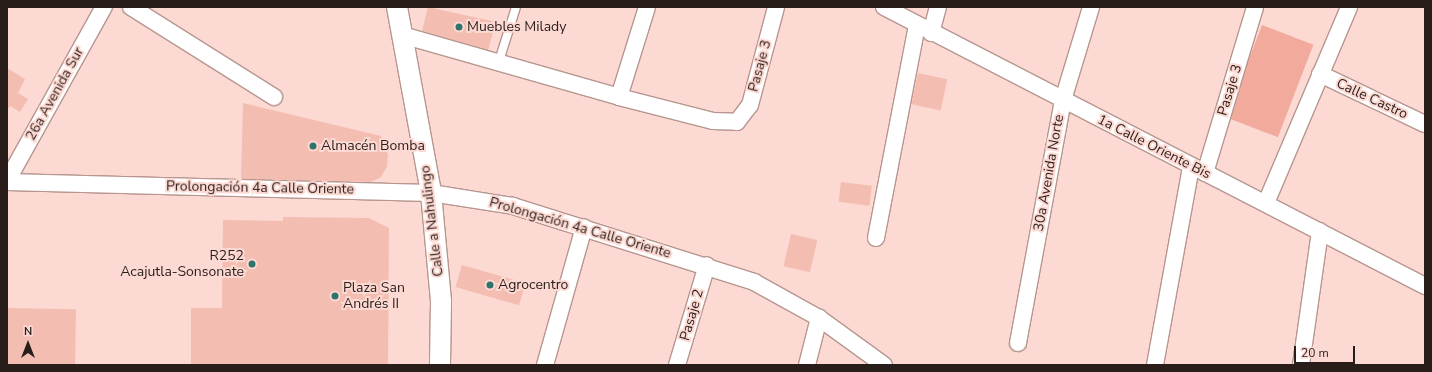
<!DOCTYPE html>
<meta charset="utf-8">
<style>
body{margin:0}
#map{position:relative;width:1432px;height:372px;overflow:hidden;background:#fcd9d2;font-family:"Nunito Sans",sans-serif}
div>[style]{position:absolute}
.green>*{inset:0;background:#f1aa9c;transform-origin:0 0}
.building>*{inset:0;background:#f4bdb2;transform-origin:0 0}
.roads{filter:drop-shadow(1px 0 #b6968f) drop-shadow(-1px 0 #b6968f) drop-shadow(0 1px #b6968f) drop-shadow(0 -1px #b6968f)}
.service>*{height:8px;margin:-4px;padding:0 4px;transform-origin:4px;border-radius:4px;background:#fff}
.minor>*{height:16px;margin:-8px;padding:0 8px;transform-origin:8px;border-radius:8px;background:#fff}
.tertiary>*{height:20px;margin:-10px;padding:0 10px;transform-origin:10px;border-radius:10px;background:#fff}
.dots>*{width:11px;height:11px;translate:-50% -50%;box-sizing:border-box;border:2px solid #fcd9d2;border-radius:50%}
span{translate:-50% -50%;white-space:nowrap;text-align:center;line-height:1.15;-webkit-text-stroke:4px #fcd9d2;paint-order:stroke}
.poi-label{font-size:14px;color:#291d1a}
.left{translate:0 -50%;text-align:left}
.right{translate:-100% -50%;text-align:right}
.street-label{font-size:14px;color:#291d1a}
.frame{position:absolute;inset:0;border:8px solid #291d1a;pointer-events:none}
.north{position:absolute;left:8px;top:324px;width:40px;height:40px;-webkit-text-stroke:3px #fcd9d2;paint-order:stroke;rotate:0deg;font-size:11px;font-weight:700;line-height:16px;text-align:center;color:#291d1a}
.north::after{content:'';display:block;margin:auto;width:14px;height:18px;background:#291d1a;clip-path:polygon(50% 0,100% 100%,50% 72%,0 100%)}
.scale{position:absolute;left:1294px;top:346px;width:61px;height:18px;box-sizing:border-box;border:2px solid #291d1a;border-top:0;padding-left:5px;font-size:12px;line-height:14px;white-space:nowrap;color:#291d1a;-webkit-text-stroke:3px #fcd9d2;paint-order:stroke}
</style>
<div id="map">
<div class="green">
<i style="left:1262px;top:25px;width:55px;height:99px;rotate:21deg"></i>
</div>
<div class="building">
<i style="clip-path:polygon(428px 7px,496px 22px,488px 50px,422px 31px)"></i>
<i style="clip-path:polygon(7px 68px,25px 79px,18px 93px,28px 99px,20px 112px,10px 106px,7px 110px)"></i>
<i style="left:918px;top:73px;width:30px;height:32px;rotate:12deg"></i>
<i style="clip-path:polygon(243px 103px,381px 136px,388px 155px,387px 167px,380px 178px,370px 182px,241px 179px)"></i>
<i style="left:841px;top:182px;width:31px;height:20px;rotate:7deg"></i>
<i style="clip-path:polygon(283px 217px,369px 218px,389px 228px,388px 365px,191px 365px,191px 308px,222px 308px,223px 220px,283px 221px)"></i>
<i style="left:791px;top:234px;width:27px;height:33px;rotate:13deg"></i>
<i style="left:462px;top:265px;width:66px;height:23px;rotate:16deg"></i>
<i style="left:7px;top:308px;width:69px;height:57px;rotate:1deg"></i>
</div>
<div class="roads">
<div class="service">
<i style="left:499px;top:61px;width:57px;rotate:-72.5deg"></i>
</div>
<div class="minor">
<i style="left:131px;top:7px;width:169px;rotate:32.2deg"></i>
<i style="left:884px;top:7px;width:609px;rotate:27.28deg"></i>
<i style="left:931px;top:33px;width:27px;rotate:-75deg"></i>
<i style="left:402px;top:35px;width:226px;rotate:15.9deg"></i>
<i style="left:619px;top:97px;width:97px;rotate:14.3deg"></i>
<i style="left:713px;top:121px;width:24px;rotate:2deg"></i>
<i style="left:737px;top:122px;width:21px;rotate:-53deg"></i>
<i style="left:750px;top:105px;width:101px;rotate:-75.1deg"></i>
<i style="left:1320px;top:74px;width:116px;rotate:25.5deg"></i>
<i style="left:619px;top:97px;width:94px;rotate:-72.7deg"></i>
<i style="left:1205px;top:173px;width:173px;rotate:-73.2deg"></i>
<i style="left:7px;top:181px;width:199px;rotate:-60.9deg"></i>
<i style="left:7px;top:182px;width:424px;rotate:1.5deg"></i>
<i style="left:431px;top:193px;width:83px;rotate:9deg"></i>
<i style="left:513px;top:206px;width:253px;rotate:17.5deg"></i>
<i style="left:754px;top:282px;width:74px;rotate:29deg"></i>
<i style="left:819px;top:318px;width:80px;rotate:35.9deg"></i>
<i style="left:1266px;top:203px;width:213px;rotate:-67deg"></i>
<i style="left:876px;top:238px;width:217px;rotate:-79.1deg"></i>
<i style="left:1018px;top:343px;width:247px;rotate:-79.5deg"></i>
<i style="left:1063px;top:100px;width:97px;rotate:-73.2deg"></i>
<i style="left:545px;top:365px;width:143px;rotate:-74.2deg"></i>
<i style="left:677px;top:365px;width:104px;rotate:-73.3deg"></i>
<i style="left:807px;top:365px;width:49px;rotate:-75.7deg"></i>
<i style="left:1155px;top:365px;width:202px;rotate:-79.7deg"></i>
<i style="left:1301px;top:365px;width:135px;rotate:-81.9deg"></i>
</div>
<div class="tertiary">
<i style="left:397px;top:7px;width:189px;rotate:79.6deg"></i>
<i style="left:431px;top:193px;width:108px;rotate:84.7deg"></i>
<i style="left:441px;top:301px;width:64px;rotate:90.9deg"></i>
</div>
</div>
<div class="dots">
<i style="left:459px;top:27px;background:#2e746a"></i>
<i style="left:313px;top:146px;background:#2e746a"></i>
<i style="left:252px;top:264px;background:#2e746a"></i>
<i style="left:490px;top:285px;background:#2e746a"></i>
<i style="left:335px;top:296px;background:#2e746a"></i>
</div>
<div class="poi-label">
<span class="left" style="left:467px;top:27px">Muebles Milady</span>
<span class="left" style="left:321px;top:146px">Almacén Bomba</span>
<span class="right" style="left:244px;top:264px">R252<br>Acajutla-Sonsonate</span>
<span class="left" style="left:498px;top:285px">Agrocentro</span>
<span class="left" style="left:343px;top:296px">Plaza San<br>Andrés II</span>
</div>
<div class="street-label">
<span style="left:760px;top:66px;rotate:-75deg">Pasaje 3</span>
<span style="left:1230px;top:90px;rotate:-73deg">Pasaje 3</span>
<span style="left:55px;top:94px;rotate:-61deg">26a Avenida Sur</span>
<span style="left:1372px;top:99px;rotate:25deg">Calle Castro</span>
<span style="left:1154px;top:147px;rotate:27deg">1a Calle Oriente Bis</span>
<span style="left:1049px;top:173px;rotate:-80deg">30a Avenida Norte</span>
<span style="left:260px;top:188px;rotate:1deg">Prolongación 4a Calle Oriente</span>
<span style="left:432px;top:221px;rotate:-97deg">Calle a Nahulingo</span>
<span style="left:580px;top:228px;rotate:16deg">Prolongación 4a Calle Oriente</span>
<span style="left:692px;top:315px;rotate:-74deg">Pasaje 2</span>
</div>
<div class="frame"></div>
<div class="north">N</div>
<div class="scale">20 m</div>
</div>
